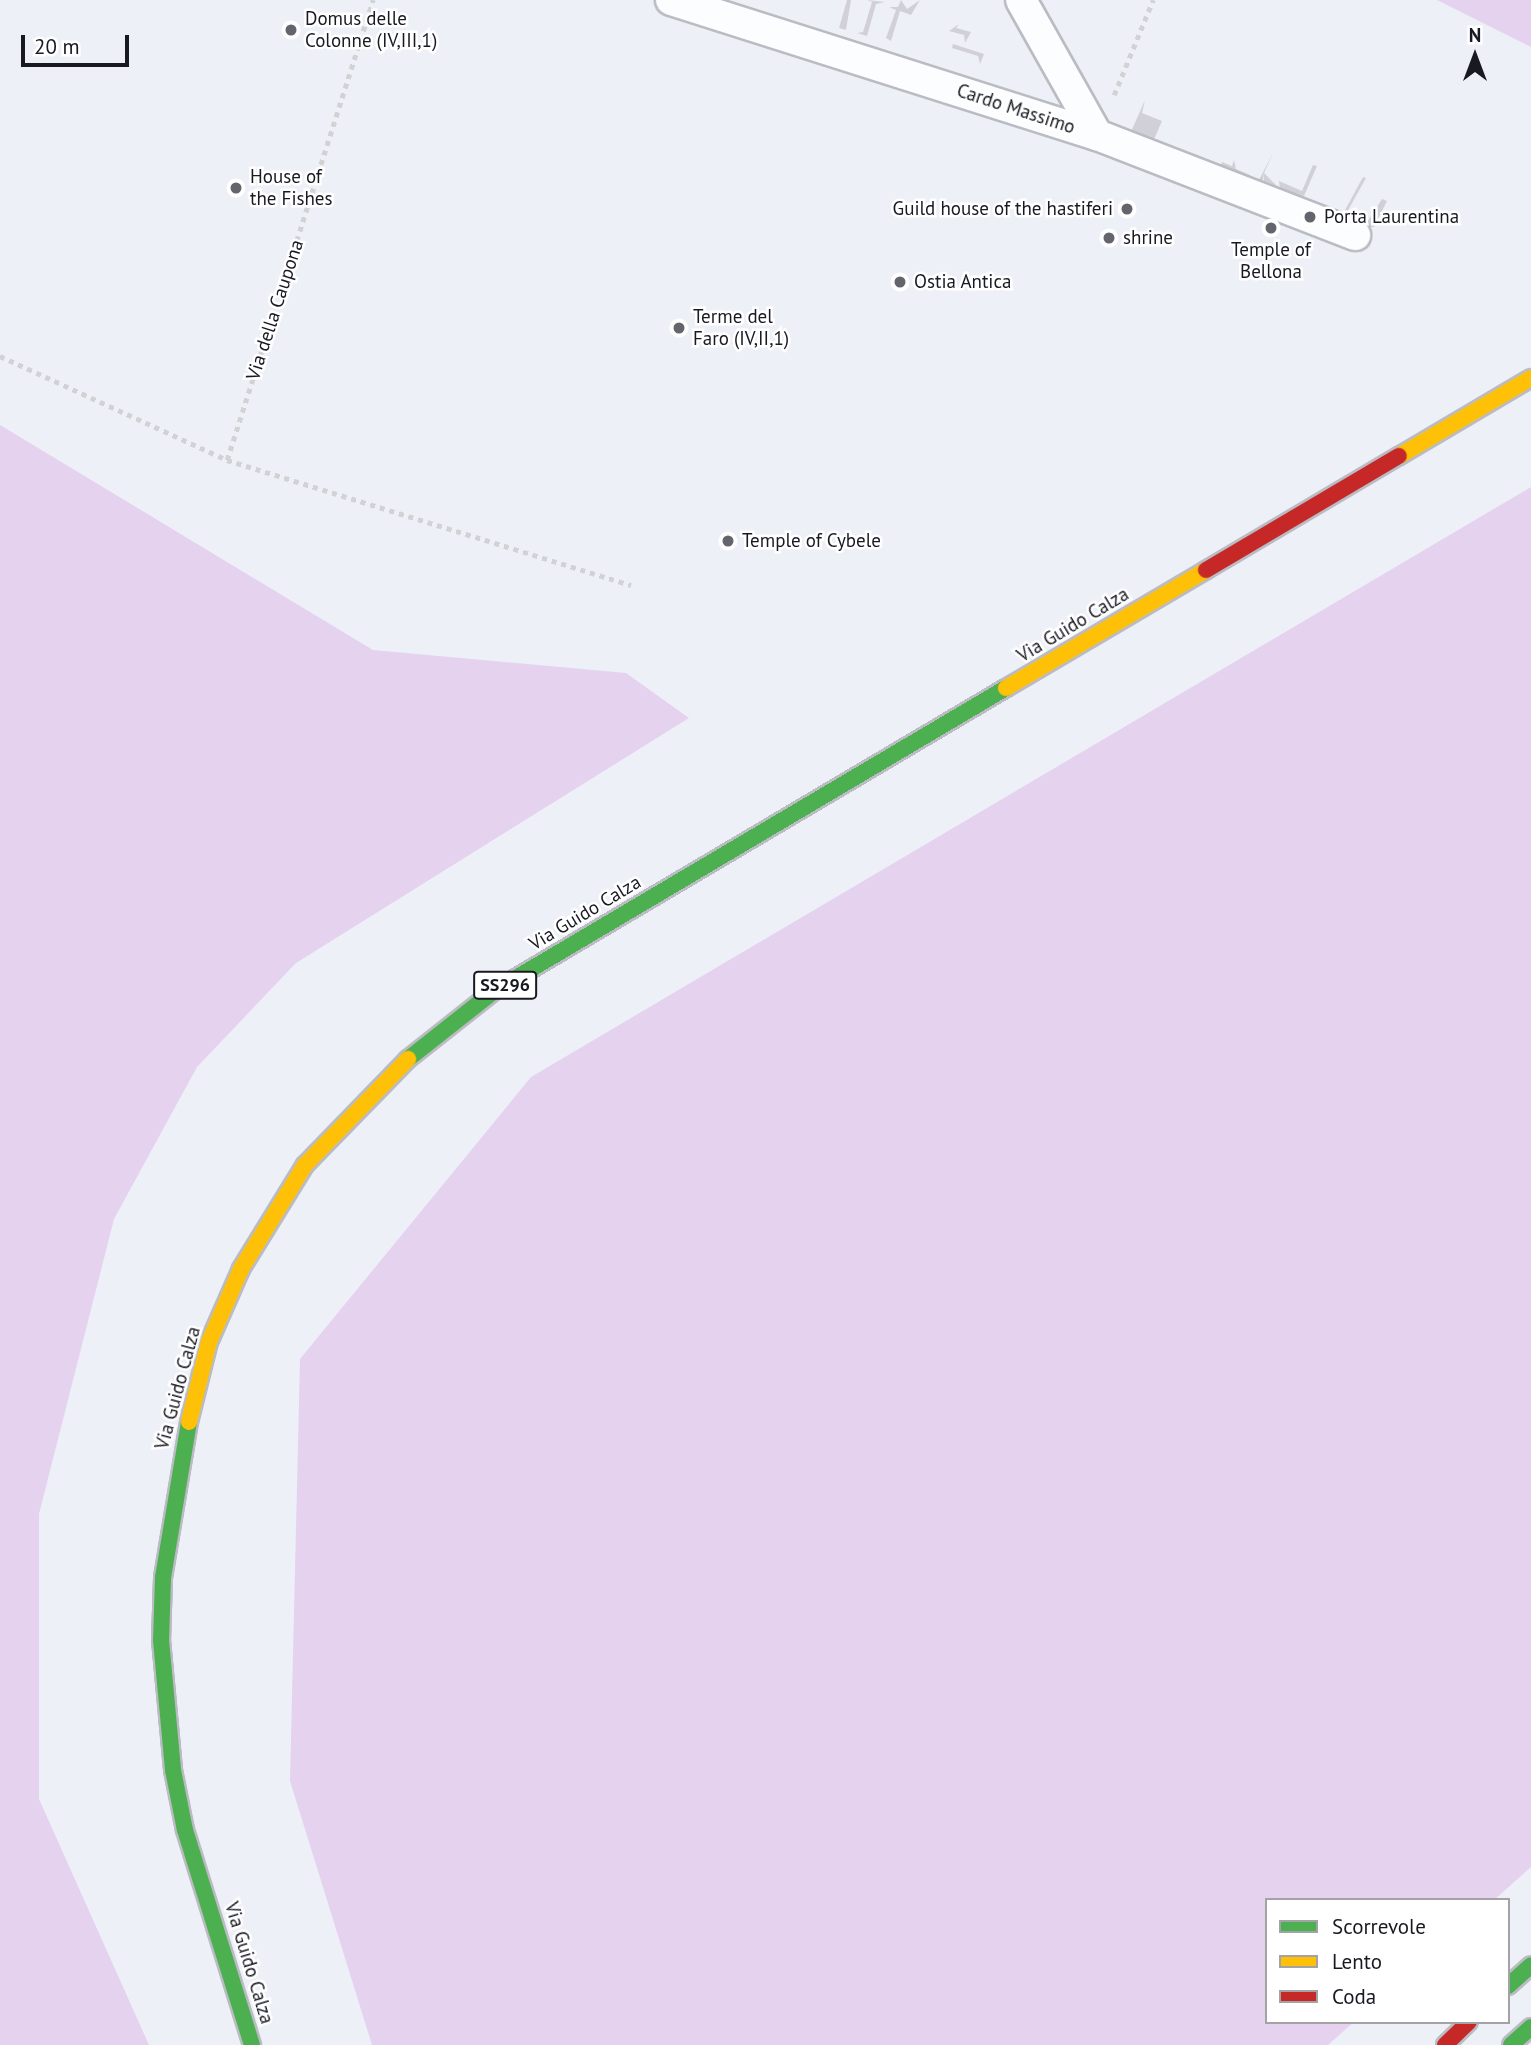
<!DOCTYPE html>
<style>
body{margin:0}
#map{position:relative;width:1531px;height:2045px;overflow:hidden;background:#eef0f8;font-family:"PT Sans",sans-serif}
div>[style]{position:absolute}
.green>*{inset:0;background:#e5d2ef}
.building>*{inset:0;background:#d1d0d8}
.path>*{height:4.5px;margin-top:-2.25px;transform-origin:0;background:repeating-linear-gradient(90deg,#d2d2d4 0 5px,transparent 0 10px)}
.roads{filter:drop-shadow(2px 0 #babbc3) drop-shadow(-2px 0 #babbc3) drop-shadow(0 2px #babbc3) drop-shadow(0 -2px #babbc3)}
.street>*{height:30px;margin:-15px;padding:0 15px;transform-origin:15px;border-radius:15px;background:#fcfdfe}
.fast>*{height:16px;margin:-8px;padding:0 8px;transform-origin:8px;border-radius:8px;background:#4caf50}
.slow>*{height:16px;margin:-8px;padding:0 8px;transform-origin:8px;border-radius:8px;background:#ffc107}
.jam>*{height:16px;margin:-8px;padding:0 8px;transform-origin:8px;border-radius:8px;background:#c62828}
.dots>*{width:19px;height:19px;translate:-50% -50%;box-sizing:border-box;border:4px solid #fff;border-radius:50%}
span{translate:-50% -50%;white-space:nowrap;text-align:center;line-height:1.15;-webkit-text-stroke:5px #fff;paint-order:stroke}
.shield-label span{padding:2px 5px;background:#fff;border:2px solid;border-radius:5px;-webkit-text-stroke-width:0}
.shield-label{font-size:18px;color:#181921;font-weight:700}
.poi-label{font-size:19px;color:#181921}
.left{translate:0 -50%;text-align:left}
.right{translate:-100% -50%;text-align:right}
.street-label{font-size:19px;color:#181921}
.legend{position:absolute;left:1265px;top:1898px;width:245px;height:126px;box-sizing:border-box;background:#fff;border:2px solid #a3a3a6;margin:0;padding:9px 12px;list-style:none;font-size:21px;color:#181921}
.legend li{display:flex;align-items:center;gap:14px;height:35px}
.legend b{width:35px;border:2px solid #a3a3a6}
.north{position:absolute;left:1440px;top:21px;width:70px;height:70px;-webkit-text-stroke:5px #fff;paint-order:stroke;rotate:0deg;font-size:19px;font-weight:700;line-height:28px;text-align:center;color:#181921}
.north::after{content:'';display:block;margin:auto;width:24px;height:32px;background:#181921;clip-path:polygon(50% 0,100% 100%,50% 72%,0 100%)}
.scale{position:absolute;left:21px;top:35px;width:108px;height:32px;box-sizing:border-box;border:4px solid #181921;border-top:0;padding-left:9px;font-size:21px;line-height:24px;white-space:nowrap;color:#181921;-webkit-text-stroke:5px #fff;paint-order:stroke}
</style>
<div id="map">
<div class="green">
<i style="clip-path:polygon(1437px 0,1531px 0,1531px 47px)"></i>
<i style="clip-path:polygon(0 425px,373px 650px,626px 673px,689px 718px,296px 963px,197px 1067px,114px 1219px,39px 1514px,39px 1799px,149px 2045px,0 2045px)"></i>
<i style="clip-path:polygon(1531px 487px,1531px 1867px,1494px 1900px,1267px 1900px,1267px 2022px,1354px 2022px,1328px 2045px,372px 2045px,290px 1781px,300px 1359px,531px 1077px)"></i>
</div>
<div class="building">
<i style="clip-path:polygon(847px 0,851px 0,846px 30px,839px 28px)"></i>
<i style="clip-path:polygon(867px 0,885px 2px,876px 4px,867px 36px,857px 33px,863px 32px,872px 2px)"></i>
<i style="clip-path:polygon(901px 0,907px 9px,920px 0,911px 15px,900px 11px,891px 41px,886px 38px,896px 10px,889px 7px,898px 7px)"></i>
<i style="clip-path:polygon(959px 24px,956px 28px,971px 32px,965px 43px,964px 35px,949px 31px)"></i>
<i style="clip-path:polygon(953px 44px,984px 54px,980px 64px,978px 56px,952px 48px)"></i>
<i style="clip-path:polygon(1145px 100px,1142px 113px,1162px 121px,1152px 144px,1130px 134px)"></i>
<i style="clip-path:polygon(1273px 153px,1264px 173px,1277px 186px,1264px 181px,1264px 173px,1263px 181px,1253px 182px,1260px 178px)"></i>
<i style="clip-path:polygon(1234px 160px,1236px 169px,1250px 175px,1250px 181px,1219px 170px,1222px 162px,1232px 166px)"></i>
<i style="clip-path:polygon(1313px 165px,1317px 166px,1304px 196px,1280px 190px,1279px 181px,1302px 191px)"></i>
<i style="clip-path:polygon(1363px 177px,1366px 178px,1346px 214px,1344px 212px)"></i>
<i style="clip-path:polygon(1382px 199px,1387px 201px,1374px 227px,1364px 227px)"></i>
</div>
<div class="path">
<i style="left:1114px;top:95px;width:103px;rotate:-67.7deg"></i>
<i style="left:0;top:356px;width:250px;rotate:24.6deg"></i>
<i style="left:227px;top:460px;width:423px;rotate:17.2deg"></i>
<i style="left:227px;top:460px;width:483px;rotate:-72.4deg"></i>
</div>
<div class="roads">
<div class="street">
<i style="left:671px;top:0;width:447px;rotate:17.6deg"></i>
<i style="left:1097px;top:135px;width:277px;rotate:21.2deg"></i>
<i style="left:1021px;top:0;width:155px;rotate:60.6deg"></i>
</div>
<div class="fast">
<i style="left:408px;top:1059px;width:110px;rotate:-38.3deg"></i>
<i style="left:494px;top:991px;width:595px;rotate:-30.62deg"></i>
<i style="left:189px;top:1422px;width:158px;rotate:99.5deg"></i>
<i style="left:163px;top:1578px;width:62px;rotate:91.8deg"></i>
<i style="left:161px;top:1640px;width:131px;rotate:84.7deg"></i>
<i style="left:173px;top:1770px;width:61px;rotate:78.7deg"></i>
<i style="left:185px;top:1830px;width:225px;rotate:72.7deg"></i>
<i style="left:1508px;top:1986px;width:31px;rotate:-42deg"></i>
<i style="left:1511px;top:2045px;width:27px;rotate:-42deg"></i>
</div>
<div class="slow">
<i style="left:1399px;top:456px;width:153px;rotate:-30.6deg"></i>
<i style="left:1006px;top:688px;width:232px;rotate:-30.5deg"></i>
<i style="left:189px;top:1422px;width:82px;rotate:-76deg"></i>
<i style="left:209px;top:1342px;width:80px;rotate:-66.3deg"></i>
<i style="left:241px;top:1269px;width:122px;rotate:-58.4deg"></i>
<i style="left:305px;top:1165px;width:148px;rotate:-45.8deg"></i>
</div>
<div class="jam">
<i style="left:1206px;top:570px;width:224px;rotate:-30.6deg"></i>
<i style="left:1445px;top:2045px;width:33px;rotate:-44deg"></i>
</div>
</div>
<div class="dots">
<i style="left:291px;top:30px;background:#63646c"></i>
<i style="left:236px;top:188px;background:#63646c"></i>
<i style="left:1127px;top:209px;background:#63646c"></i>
<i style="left:1310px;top:217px;background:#63646c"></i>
<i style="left:1271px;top:228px;background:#63646c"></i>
<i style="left:1109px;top:238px;background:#63646c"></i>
<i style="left:900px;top:282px;background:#63646c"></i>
<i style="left:679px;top:328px;background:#63646c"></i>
<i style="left:728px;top:541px;background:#63646c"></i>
</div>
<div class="shield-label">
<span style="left:505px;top:985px">SS296</span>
</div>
<div class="poi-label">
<span class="left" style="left:305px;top:30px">Domus delle<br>Colonne (IV,III,1)</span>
<span class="left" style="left:250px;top:188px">House of<br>the Fishes</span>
<span class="right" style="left:1113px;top:209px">Guild house of the hastiferi</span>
<span class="left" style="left:1324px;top:217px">Porta Laurentina</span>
<span class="left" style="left:1123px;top:238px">shrine</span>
<span style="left:1271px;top:261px">Temple of<br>Bellona</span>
<span class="left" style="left:914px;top:282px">Ostia Antica</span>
<span class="left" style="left:693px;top:328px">Terme del<br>Faro (IV,II,1)</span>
<span class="left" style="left:742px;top:541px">Temple of Cybele</span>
</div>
<div class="street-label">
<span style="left:1016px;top:109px;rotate:18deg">Cardo Massimo</span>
<span style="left:275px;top:310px;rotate:-72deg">Via della Caupona</span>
<span style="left:1073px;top:625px;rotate:-31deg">Via Guido Calza</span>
<span style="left:585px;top:913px;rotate:-31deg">Via Guido Calza</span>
<span style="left:178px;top:1388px;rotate:-75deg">Via Guido Calza</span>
<span style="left:249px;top:1963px;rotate:73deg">Via Guido Calza</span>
</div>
<ul class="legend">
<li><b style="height:9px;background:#4caf50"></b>Scorrevole</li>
<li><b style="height:9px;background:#ffc107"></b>Lento</li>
<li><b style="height:9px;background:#c62828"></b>Coda</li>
</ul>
<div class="north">N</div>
<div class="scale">20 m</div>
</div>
